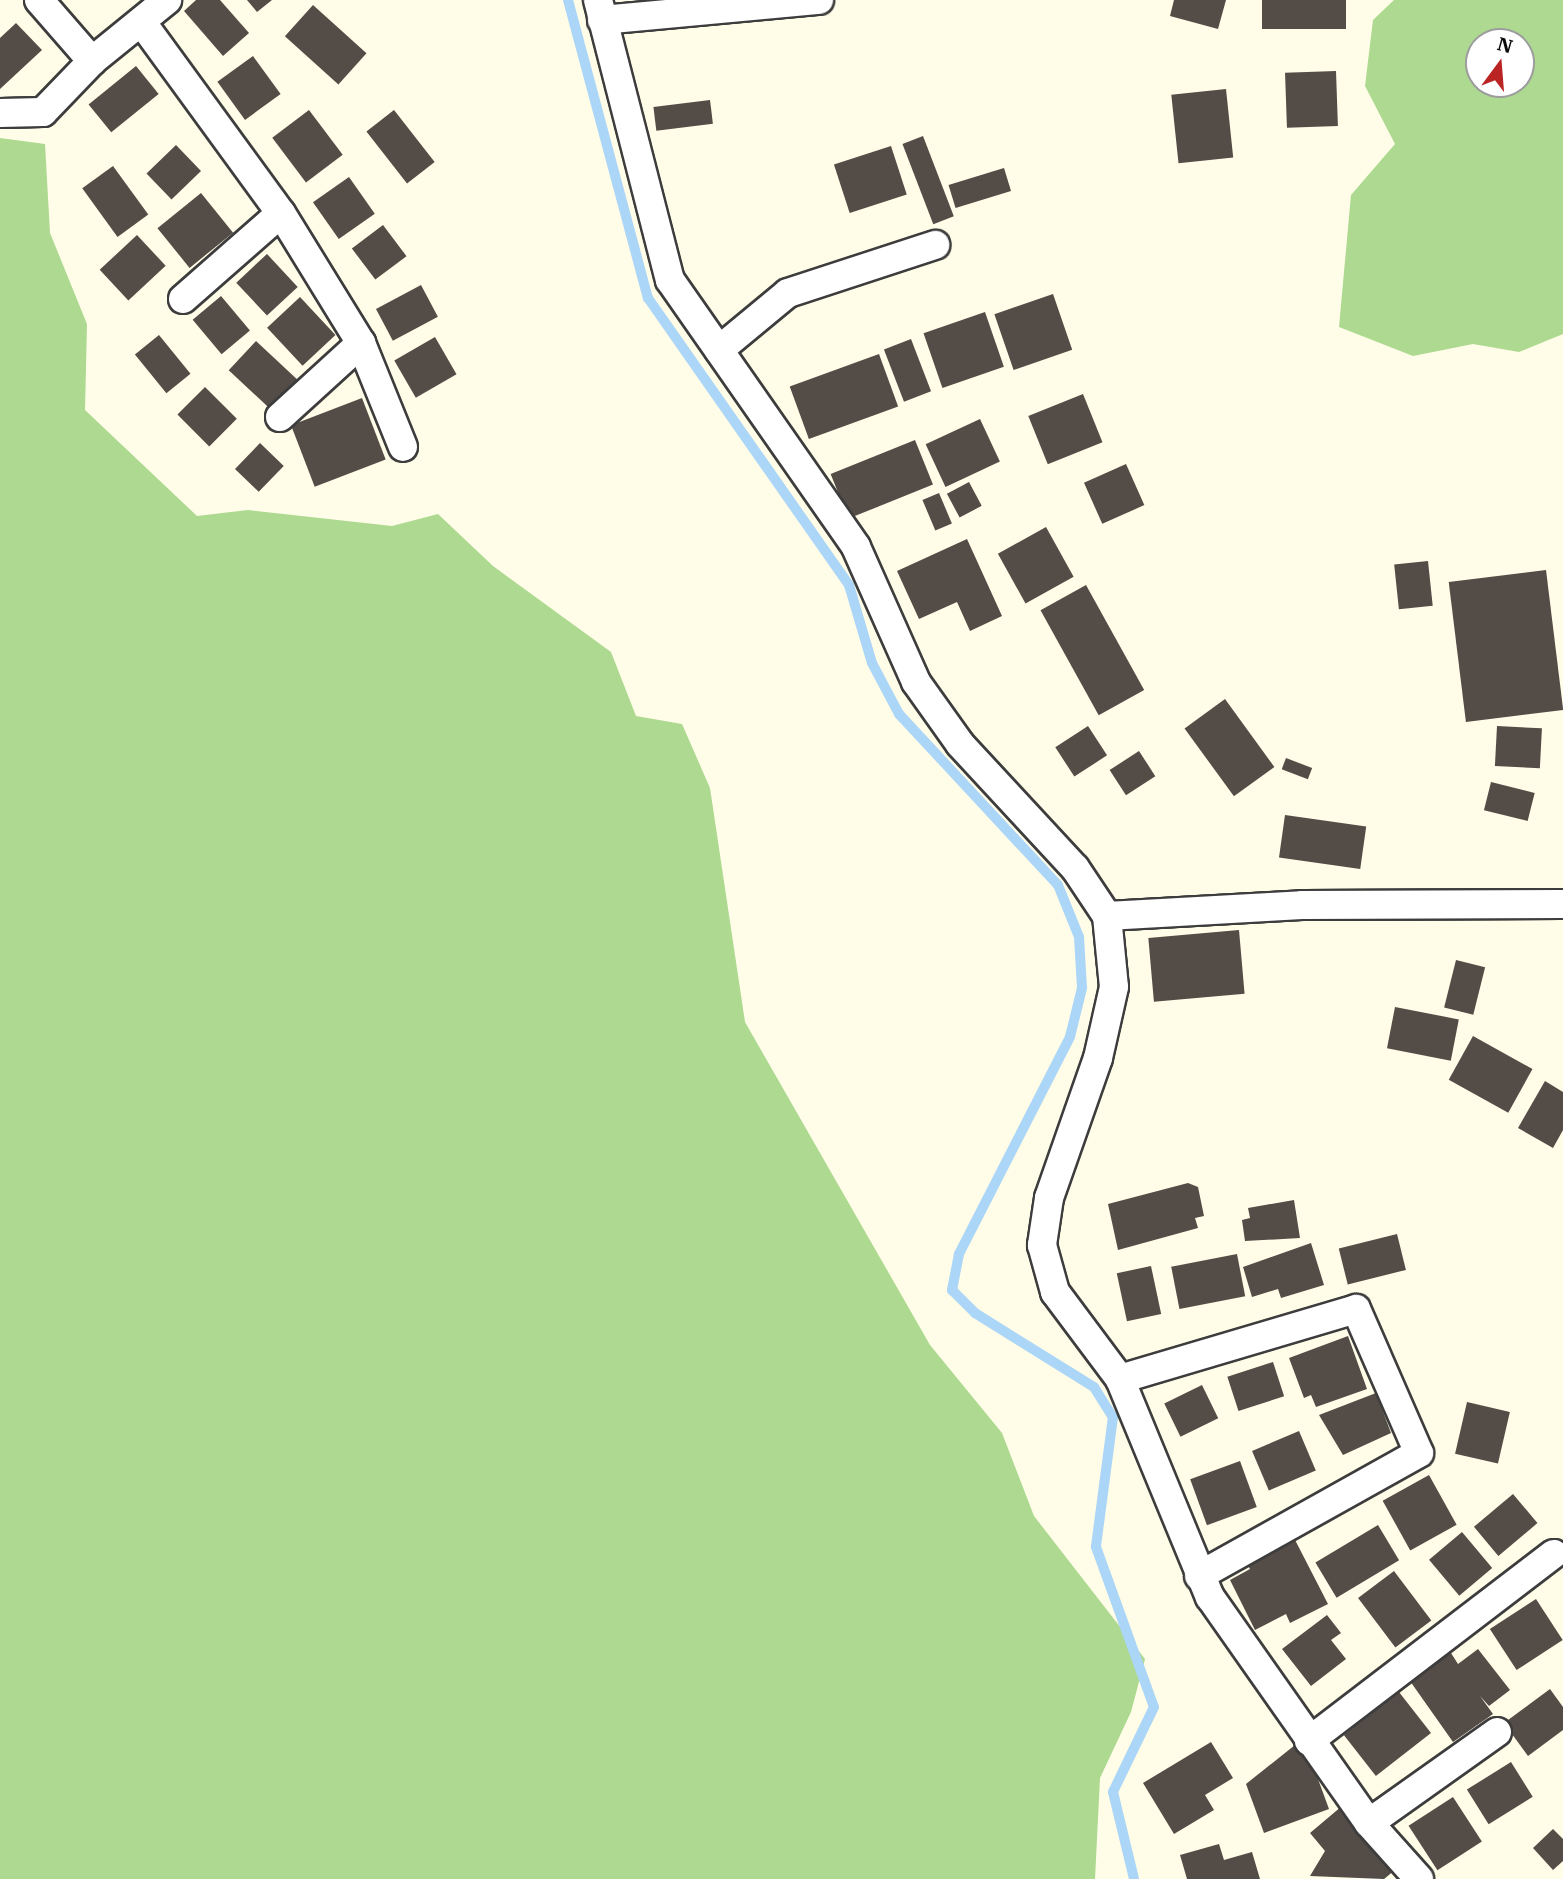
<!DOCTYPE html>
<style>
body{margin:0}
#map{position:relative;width:1563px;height:1879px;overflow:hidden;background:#fffce7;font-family:"IBM Plex Serif",serif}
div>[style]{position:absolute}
.forest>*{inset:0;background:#add991}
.stream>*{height:10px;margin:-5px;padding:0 5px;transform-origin:5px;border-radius:5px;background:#acd6f7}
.building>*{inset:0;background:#534c47;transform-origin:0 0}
.roads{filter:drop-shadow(2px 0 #3d3d3d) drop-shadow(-2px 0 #3d3d3d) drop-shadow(0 2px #3d3d3d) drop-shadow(0 -2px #3d3d3d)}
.minor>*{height:28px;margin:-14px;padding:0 14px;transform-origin:14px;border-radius:14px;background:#fff}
span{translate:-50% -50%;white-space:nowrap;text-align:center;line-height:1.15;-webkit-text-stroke:7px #fff;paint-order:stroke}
.north{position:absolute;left:1465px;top:28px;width:70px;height:70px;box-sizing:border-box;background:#fff;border:2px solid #9d9d9d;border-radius:50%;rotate:16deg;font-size:19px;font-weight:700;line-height:28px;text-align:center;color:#0a0a0a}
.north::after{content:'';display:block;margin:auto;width:24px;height:32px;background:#ba2422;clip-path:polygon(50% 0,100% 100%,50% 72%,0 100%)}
</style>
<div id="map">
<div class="forest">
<i style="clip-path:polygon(evenodd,1394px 0,1563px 0,1563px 334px,1519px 352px,1473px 344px,1413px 356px,1339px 327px,1351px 195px,1395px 144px,1365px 86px,1373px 20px,1394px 0,1521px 42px,1521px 84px,1479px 84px,1479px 42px,1521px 42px)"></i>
<i style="clip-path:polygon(0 138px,45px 144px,50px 233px,87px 324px,85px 410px,197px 516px,248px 510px,392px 526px,438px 514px,493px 566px,611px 652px,636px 716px,682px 724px,710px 788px,745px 1022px,930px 1345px,1002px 1433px,1034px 1516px,1145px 1659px,1131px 1712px,1100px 1778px,1095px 1879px,0 1879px)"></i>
</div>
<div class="stream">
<i style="left:568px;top:0;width:309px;rotate:75deg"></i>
<i style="left:648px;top:298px;width:350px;rotate:55deg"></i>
<i style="left:849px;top:585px;width:81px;rotate:73.6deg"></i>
<i style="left:872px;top:663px;width:58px;rotate:62.1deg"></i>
<i style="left:899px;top:714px;width:233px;rotate:47.1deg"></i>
<i style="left:1058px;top:885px;width:56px;rotate:68deg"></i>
<i style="left:1079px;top:937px;width:51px;rotate:86.6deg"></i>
<i style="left:1082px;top:988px;width:50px;rotate:103.8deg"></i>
<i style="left:1070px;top:1037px;width:244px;rotate:117.1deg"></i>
<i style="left:959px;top:1254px;width:37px;rotate:101deg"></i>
<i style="left:952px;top:1290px;width:33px;rotate:45deg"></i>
<i style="left:975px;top:1313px;width:140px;rotate:31.9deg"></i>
<i style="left:1094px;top:1387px;width:36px;rotate:58deg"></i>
<i style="left:1113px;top:1417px;width:131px;rotate:97.5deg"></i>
<i style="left:1096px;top:1547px;width:170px;rotate:70.1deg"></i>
<i style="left:1154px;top:1707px;width:94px;rotate:115.8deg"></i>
<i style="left:1113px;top:1792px;width:89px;rotate:76.4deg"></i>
</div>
<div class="building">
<i style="clip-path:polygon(196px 0,220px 0,249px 33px,223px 56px,184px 11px)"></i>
<i style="clip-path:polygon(247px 0,272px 0,257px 12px)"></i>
<i style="clip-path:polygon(1174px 0,1226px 0,1218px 29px,1170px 16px)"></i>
<i style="left:1262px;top:0;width:84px;height:29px"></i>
<i style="left:313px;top:5px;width:72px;height:42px;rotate:42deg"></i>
<i style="clip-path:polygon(16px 23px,42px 50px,0 89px,0 38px)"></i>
<i style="left:253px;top:56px;width:47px;height:44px;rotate:54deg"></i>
<i style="left:136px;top:66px;width:36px;height:61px;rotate:51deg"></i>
<i style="left:1336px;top:71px;width:55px;height:51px;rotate:88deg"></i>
<i style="left:1226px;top:89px;width:69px;height:55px;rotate:84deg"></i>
<i style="left:710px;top:100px;width:24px;height:57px;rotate:83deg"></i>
<i style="left:309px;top:110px;width:56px;height:46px;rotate:53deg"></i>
<i style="left:394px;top:110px;width:66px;height:35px;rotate:52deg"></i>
<i style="left:923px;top:136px;width:86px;height:22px;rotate:69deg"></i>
<i style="left:176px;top:145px;width:36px;height:41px;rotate:46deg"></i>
<i style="left:891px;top:146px;width:51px;height:60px;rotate:72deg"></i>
<i style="left:113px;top:166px;width:60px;height:38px;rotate:54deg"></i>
<i style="left:1004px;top:168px;width:24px;height:58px;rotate:73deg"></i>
<i style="left:349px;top:177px;width:45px;height:44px;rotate:55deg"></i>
<i style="left:201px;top:193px;width:51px;height:56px;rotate:51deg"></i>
<i style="left:383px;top:225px;width:39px;height:39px;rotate:53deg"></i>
<i style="left:137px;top:235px;width:42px;height:51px;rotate:47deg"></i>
<i style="left:267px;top:254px;width:45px;height:42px;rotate:47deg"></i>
<i style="left:421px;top:285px;width:36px;height:51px;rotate:62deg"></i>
<i style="left:1053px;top:294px;width:59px;height:62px;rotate:71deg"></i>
<i style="left:221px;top:296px;width:45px;height:37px;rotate:50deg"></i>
<i style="left:300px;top:297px;width:52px;height:45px;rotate:47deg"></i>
<i style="left:985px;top:312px;width:58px;height:65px;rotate:71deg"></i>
<i style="left:159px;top:335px;width:50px;height:31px;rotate:51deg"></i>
<i style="left:435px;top:337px;width:43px;height:47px;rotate:60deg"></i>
<i style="left:911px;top:339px;width:56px;height:29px;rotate:69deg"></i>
<i style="left:256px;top:341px;width:59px;height:40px;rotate:43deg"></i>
<i style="left:879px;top:354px;width:56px;height:95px;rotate:70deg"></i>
<i style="left:205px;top:387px;width:45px;height:39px;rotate:45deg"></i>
<i style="left:1083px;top:394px;width:52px;height:59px;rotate:68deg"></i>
<i style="left:362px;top:398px;width:66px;height:76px;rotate:69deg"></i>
<i style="left:980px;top:419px;width:47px;height:60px;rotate:65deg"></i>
<i style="left:915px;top:440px;width:48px;height:91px;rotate:68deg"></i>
<i style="left:260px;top:443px;width:33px;height:36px;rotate:44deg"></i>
<i style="left:1126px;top:464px;width:45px;height:46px;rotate:66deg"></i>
<i style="left:969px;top:482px;width:27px;height:25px;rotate:62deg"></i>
<i style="left:939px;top:493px;width:33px;height:18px;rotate:67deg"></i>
<i style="left:1046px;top:527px;width:57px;height:55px;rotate:61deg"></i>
<i style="clip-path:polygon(967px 539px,1002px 616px,970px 631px,957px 602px,919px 619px,897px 571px)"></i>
<i style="left:1428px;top:561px;width:45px;height:34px;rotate:84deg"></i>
<i style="left:1546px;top:570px;width:141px;height:98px;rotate:83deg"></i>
<i style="left:1086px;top:585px;width:120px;height:52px;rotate:61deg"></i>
<i style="left:1225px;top:699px;width:84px;height:50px;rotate:54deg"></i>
<i style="left:1088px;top:726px;width:35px;height:39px;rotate:57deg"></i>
<i style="left:1497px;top:726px;width:45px;height:40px;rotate:3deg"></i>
<i style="left:1139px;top:751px;width:30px;height:35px;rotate:57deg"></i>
<i style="left:1286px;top:758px;width:28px;height:12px;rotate:21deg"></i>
<i style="left:1491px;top:782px;width:45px;height:29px;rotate:14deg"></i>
<i style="left:1285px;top:815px;width:82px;height:43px;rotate:8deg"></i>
<i style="left:1239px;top:930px;width:64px;height:91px;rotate:85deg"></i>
<i style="left:1456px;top:960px;width:30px;height:49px;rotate:14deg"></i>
<i style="left:1395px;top:1007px;width:65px;height:42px;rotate:11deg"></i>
<i style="left:1473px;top:1036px;width:68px;height:50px;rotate:29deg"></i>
<i style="clip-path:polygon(1545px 1081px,1563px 1092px,1563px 1130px,1553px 1148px,1518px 1128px)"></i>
<i style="clip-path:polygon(1188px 1183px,1198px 1187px,1204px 1216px,1195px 1218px,1198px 1228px,1118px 1250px,1108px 1204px)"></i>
<i style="clip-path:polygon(1294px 1200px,1300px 1238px,1245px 1241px,1242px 1220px,1250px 1218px,1248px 1208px)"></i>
<i style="left:1397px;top:1234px;width:37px;height:60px;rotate:76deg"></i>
<i style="clip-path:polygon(1311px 1243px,1324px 1285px,1281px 1298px,1278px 1289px,1252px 1297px,1243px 1267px)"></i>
<i style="left:1237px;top:1254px;width:43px;height:67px;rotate:79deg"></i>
<i style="left:1151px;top:1266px;width:49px;height:35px;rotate:78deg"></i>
<i style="clip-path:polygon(1348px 1336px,1367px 1389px,1316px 1407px,1311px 1395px,1304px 1398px,1289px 1358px)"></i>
<i style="left:1273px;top:1362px;width:36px;height:48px;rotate:72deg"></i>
<i style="left:1202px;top:1385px;width:37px;height:42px;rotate:64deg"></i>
<i style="clip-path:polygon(1376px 1393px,1391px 1433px,1343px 1455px,1319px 1415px)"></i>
<i style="left:1467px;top:1402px;width:44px;height:53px;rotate:13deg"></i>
<i style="left:1299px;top:1431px;width:43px;height:51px;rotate:67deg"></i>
<i style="left:1240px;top:1461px;width:49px;height:53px;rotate:70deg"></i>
<i style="left:1429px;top:1475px;width:57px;height:53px;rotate:61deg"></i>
<i style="left:1513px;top:1494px;width:38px;height:51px;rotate:50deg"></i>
<i style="left:1378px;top:1525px;width:41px;height:73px;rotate:59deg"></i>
<i style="left:1462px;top:1532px;width:47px;height:43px;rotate:50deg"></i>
<i style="clip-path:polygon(1293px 1536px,1328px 1604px,1290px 1623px,1286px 1614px,1255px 1630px,1230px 1580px,1250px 1569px,1245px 1560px)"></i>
<i style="left:1394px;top:1571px;width:62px;height:45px;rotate:53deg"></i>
<i style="left:1536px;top:1599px;width:49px;height:55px;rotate:57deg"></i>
<i style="clip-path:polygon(1327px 1615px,1341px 1633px,1331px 1640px,1346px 1659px,1311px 1686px,1282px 1649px)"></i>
<i style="clip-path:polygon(1478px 1649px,1510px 1690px,1489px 1706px,1480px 1696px,1493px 1714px,1453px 1742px,1410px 1681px,1451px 1653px,1458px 1664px)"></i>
<i style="clip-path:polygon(1550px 1689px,1563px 1707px,1563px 1730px,1528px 1756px,1504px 1723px)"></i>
<i style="left:1399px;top:1692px;width:52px;height:70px;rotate:52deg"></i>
<i style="clip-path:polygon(1211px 1742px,1233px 1778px,1205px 1795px,1214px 1810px,1174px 1834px,1143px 1783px)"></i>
<i style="clip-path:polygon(1295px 1745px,1311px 1760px,1329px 1809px,1264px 1833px,1246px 1784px)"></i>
<i style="left:1511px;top:1762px;width:41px;height:52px;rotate:58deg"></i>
<i style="left:1453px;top:1797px;width:53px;height:53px;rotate:57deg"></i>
<i style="clip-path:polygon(1342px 1806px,1395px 1870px,1384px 1879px,1310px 1876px,1325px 1851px,1310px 1833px)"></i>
<i style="clip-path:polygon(1553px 1829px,1563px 1839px,1563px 1861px,1553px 1870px,1533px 1848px)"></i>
<i style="clip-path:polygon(1219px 1844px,1224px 1860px,1252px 1852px,1260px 1879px,1187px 1879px,1180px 1855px)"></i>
</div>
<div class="roads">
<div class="minor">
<i style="left:39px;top:0;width:81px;rotate:49deg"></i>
<i style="left:92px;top:61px;width:97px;rotate:-39.1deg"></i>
<i style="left:598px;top:0;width:289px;rotate:75.6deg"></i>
<i style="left:670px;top:280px;width:325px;rotate:55.1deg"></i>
<i style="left:856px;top:547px;width:148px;rotate:66deg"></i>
<i style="left:916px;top:682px;width:76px;rotate:54.6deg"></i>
<i style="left:960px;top:744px;width:169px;rotate:47.2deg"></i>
<i style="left:1075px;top:868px;width:58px;rotate:56.3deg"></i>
<i style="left:1107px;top:916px;width:71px;rotate:84.4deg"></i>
<i style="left:1114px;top:987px;width:73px;rotate:102.7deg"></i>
<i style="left:1098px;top:1058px;width:148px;rotate:109.3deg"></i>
<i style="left:1049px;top:1198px;width:48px;rotate:98.5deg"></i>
<i style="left:1042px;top:1245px;width:49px;rotate:74.5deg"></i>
<i style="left:1055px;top:1292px;width:109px;rotate:53.2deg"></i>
<i style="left:1120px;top:1379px;width:236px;rotate:67.6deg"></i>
<i style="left:1210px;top:1597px;width:276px;rotate:54.9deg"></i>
<i style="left:1369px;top:1823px;width:75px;rotate:48.2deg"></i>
<i style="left:602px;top:20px;width:218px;rotate:-5.3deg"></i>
<i style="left:143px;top:24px;width:234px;rotate:53.9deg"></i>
<i style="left:281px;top:213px;width:153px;rotate:58.4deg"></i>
<i style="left:361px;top:343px;width:112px;rotate:68deg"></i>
<i style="left:0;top:113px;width:43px;rotate:-1.3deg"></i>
<i style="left:43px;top:112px;width:71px;rotate:-46.1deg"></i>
<i style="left:183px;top:299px;width:130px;rotate:-41.3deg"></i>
<i style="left:719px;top:350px;width:89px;rotate:-39.6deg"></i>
<i style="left:788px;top:293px;width:155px;rotate:-18.1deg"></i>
<i style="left:280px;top:417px;width:110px;rotate:-42.4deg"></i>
<i style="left:1107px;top:916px;width:195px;rotate:-3.2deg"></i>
<i style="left:1302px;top:905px;width:261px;rotate:-0.2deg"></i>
<i style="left:1120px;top:1379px;width:246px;rotate:-16.5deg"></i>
<i style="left:1356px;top:1309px;width:157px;rotate:66.4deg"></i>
<i style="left:1419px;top:1453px;width:252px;rotate:150.8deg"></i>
<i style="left:1309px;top:1741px;width:308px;rotate:-37.4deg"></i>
<i style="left:1369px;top:1823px;width:157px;rotate:-35.4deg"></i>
</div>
</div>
<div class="north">N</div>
</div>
